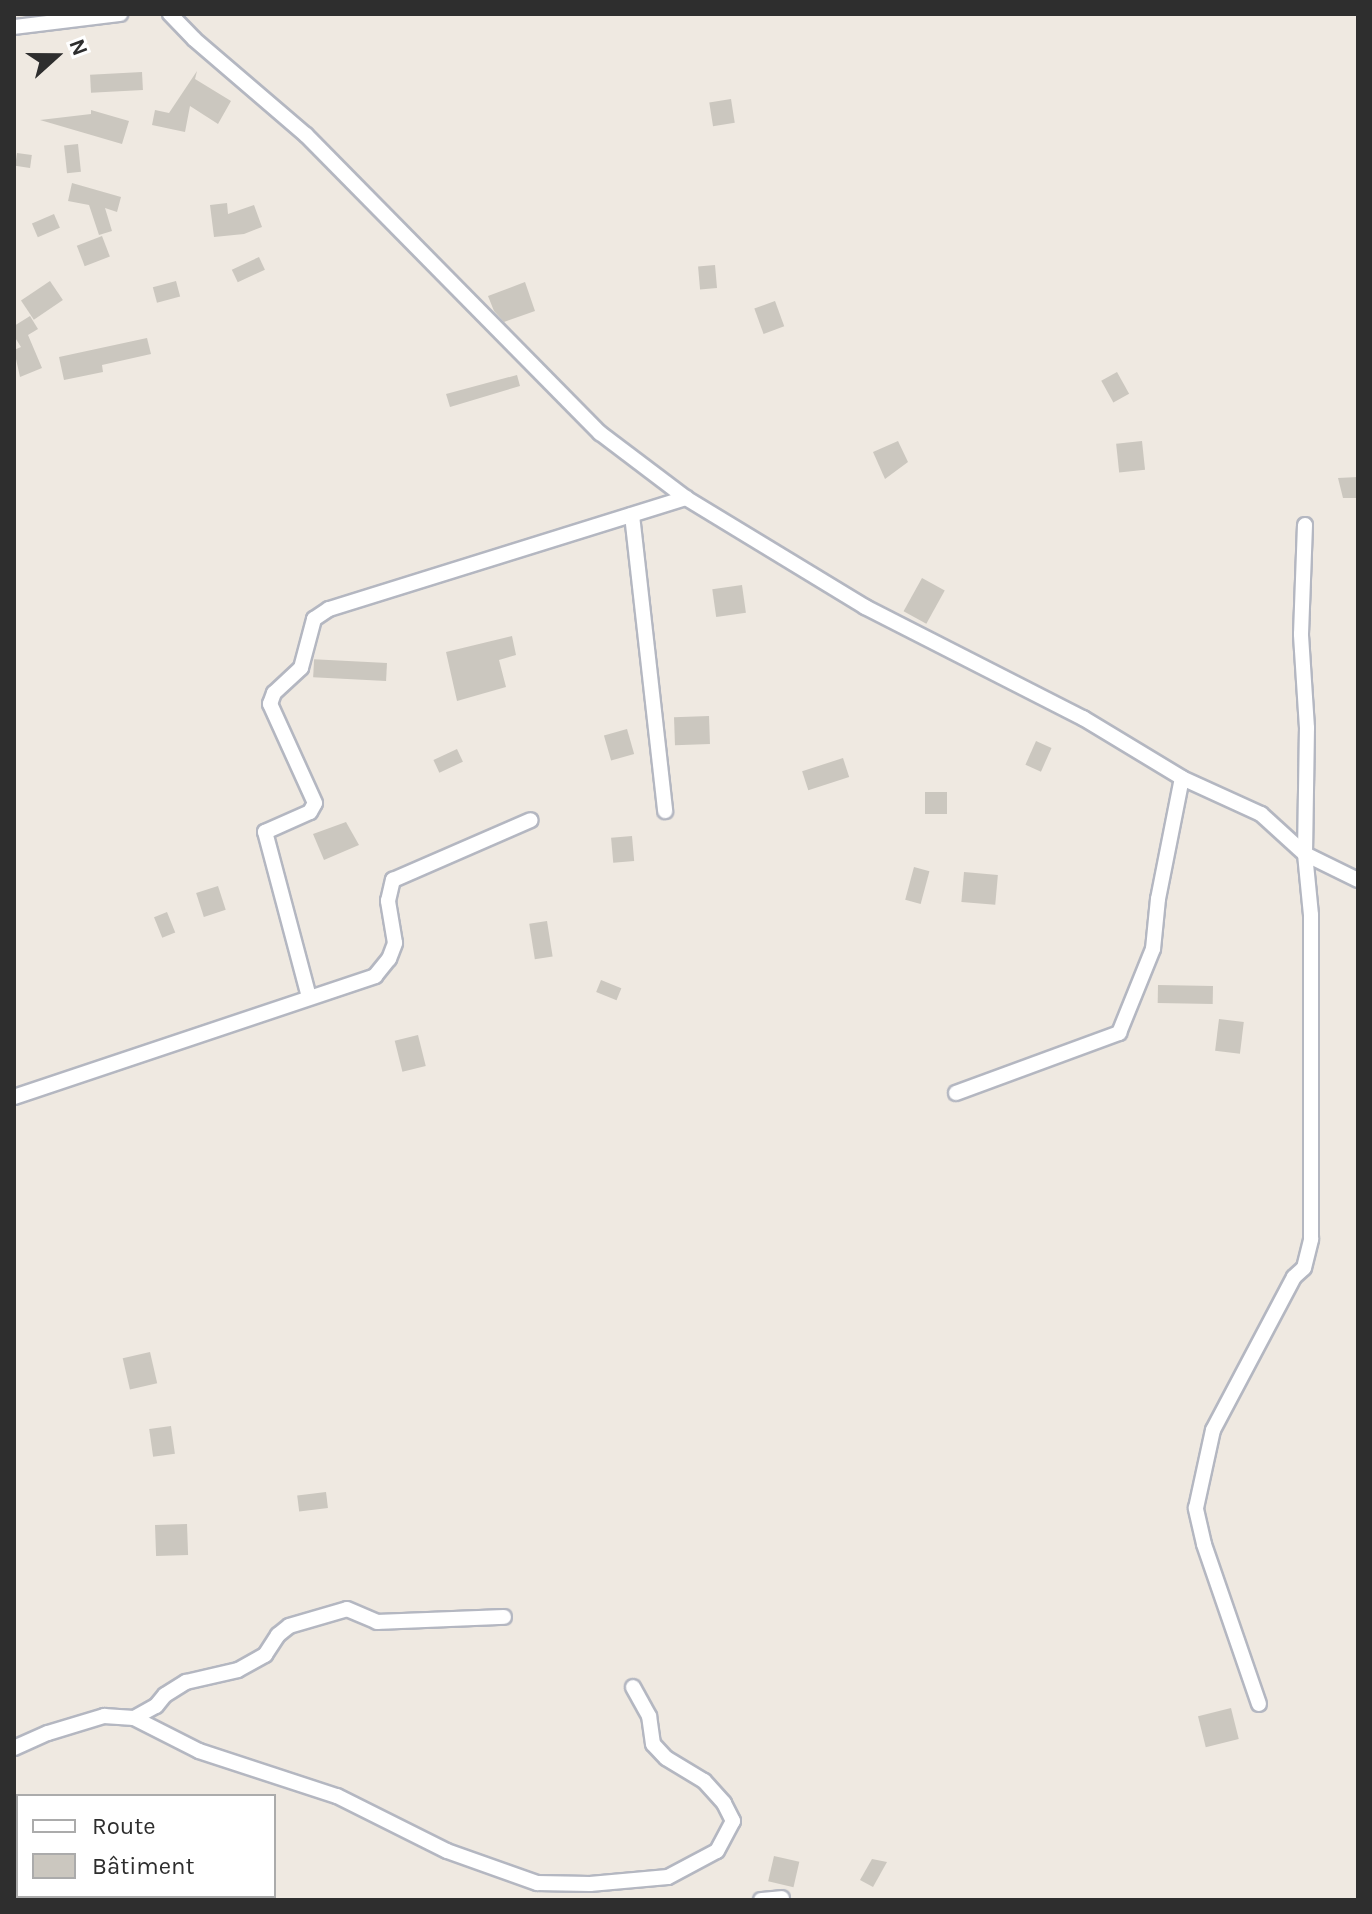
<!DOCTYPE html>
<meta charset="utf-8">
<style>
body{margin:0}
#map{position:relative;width:1372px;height:1914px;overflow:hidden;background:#efe9e1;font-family:Karla,sans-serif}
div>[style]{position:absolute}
.building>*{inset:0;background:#cbc7bf;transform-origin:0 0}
.roads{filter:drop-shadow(2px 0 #b4b7c1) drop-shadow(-2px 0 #b4b7c1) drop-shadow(0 2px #b4b7c1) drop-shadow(0 -2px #b4b7c1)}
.street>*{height:14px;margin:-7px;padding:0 7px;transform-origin:7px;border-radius:7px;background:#fff}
span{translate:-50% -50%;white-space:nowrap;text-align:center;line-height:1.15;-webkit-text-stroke:8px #fff;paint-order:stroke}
.frame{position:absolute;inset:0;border:16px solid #2e2e2e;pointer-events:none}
.legend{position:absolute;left:16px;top:1794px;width:260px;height:104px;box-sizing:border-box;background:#fff;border:2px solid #ababab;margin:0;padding:10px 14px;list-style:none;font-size:24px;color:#2e2e2e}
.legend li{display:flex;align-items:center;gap:16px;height:40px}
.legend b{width:40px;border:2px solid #ababab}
.north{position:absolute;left:16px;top:16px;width:80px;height:80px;-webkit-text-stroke:6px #fff;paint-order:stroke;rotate:69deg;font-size:22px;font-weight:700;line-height:32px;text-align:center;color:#2e2e2e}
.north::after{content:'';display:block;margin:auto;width:28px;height:36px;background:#2e2e2e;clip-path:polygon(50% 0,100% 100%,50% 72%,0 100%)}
</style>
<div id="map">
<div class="building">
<i style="clip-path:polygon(197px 71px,195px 79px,231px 101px,218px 124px,190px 106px,185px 132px,152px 125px,155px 110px,169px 113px)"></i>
<i style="left:142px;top:72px;width:18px;height:52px;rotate:87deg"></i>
<i style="left:731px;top:99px;width:24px;height:22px;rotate:81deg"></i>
<i style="clip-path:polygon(91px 110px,129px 121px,122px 144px,40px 120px,91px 114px)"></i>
<i style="left:78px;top:144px;width:28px;height:14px;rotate:84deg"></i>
<i style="left:17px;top:153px;width:15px;height:13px;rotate:8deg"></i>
<i style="clip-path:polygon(72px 183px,121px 197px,117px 212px,105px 208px,112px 231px,99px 235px,89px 205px,68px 201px)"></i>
<i style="clip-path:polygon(227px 203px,228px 214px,254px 205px,262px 227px,244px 234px,214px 237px,210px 205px)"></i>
<i style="left:54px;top:214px;width:15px;height:24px;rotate:67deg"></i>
<i style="left:102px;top:236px;width:22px;height:27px;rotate:69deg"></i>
<i style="left:259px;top:257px;width:14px;height:30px;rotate:65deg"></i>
<i style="left:715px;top:265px;width:23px;height:17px;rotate:85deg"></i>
<i style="left:50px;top:281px;width:23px;height:35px;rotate:56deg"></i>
<i style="left:176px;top:281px;width:16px;height:24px;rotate:75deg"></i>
<i style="clip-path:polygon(525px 282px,535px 311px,504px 322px,494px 311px,488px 296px)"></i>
<i style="left:775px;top:301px;width:27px;height:22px;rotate:70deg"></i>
<i style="clip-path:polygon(30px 316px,38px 329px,28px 335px,42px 368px,20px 377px,14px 350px,21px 347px,14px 336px,14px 326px)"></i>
<i style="clip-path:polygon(147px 338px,151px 354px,102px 365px,103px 372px,64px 380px,59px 357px)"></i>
<i style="left:1117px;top:372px;width:25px;height:18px;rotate:61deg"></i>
<i style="clip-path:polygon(517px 375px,520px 386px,450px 407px,446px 394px)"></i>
<i style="clip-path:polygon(898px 441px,908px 462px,885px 479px,873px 452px)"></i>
<i style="left:1142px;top:441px;width:29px;height:26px;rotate:84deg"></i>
<i style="clip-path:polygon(1358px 477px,1358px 498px,1343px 498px,1338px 478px)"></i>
<i style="left:922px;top:578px;width:26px;height:38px;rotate:29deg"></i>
<i style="left:742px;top:585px;width:28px;height:30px;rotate:82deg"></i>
<i style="clip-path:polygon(512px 636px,516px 655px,499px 660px,506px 687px,457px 701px,446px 652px)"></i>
<i style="left:387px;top:663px;width:18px;height:73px;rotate:93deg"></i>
<i style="left:709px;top:716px;width:28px;height:35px;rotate:88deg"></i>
<i style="left:627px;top:729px;width:26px;height:24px;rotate:74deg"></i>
<i style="left:1036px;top:741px;width:17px;height:26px;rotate:24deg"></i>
<i style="left:457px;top:749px;width:14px;height:26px;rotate:65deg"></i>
<i style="left:843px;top:758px;width:20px;height:43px;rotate:72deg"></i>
<i style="left:925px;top:792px;width:22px;height:22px"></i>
<i style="clip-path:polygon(346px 822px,359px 845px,324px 860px,313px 834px)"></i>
<i style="left:632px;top:836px;width:25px;height:21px;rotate:85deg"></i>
<i style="left:914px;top:867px;width:16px;height:34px;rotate:15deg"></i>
<i style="left:964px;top:872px;width:34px;height:30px;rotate:5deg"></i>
<i style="left:218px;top:886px;width:25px;height:23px;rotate:72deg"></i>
<i style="left:167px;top:912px;width:22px;height:14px;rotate:68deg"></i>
<i style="left:547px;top:921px;width:36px;height:18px;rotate:81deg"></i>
<i style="left:601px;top:980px;width:22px;height:13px;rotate:22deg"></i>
<i style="left:1158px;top:985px;width:55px;height:18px;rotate:1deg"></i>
<i style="left:1219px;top:1019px;width:25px;height:32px;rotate:7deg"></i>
<i style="left:418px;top:1035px;width:32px;height:24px;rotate:76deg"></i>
<i style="left:150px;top:1352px;width:32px;height:28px;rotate:77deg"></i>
<i style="left:171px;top:1426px;width:28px;height:22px;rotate:82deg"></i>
<i style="left:326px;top:1492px;width:16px;height:29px;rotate:83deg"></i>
<i style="left:187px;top:1524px;width:31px;height:32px;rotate:88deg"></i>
<i style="left:1231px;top:1708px;width:32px;height:34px;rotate:76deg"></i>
<i style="left:774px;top:1856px;width:26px;height:26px;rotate:13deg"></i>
<i style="clip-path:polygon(872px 1859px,887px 1862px,873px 1887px,860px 1880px)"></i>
</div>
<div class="roads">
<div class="street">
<i style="left:170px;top:14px;width:35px;rotate:46deg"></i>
<i style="left:194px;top:39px;width:148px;rotate:40.6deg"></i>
<i style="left:306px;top:135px;width:419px;rotate:45.4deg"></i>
<i style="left:600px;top:433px;width:108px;rotate:37.1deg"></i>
<i style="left:686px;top:498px;width:210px;rotate:31.3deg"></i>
<i style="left:865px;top:607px;width:245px;rotate:27deg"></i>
<i style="left:1083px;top:718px;width:116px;rotate:31.2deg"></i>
<i style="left:1182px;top:778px;width:87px;rotate:24.5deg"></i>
<i style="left:1261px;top:814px;width:59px;rotate:42.3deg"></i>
<i style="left:1305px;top:854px;width:59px;rotate:26.1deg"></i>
<i style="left:14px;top:27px;width:107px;rotate:-7deg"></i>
<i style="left:632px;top:515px;width:298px;rotate:83.6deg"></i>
<i style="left:309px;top:997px;width:171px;rotate:-104.9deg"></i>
<i style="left:265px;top:832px;width:49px;rotate:-24deg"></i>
<i style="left:310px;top:812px;width:10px;rotate:-61deg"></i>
<i style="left:315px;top:803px;width:109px;rotate:-114.4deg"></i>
<i style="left:270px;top:704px;width:12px;rotate:-70deg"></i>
<i style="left:274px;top:693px;width:37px;rotate:-43deg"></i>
<i style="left:301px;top:668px;width:51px;rotate:-75.1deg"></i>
<i style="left:314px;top:619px;width:18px;rotate:-34deg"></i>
<i style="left:329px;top:609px;width:374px;rotate:-17.3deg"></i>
<i style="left:956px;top:1093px;width:174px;rotate:-20.2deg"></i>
<i style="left:1119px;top:1033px;width:91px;rotate:-68deg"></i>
<i style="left:1153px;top:949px;width:50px;rotate:-84.3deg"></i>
<i style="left:1158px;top:899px;width:123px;rotate:-78.8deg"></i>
<i style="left:14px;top:1097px;width:381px;rotate:-18.5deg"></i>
<i style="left:375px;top:976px;width:22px;rotate:-51deg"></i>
<i style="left:389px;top:959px;width:17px;rotate:-69deg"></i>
<i style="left:395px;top:943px;width:43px;rotate:-99.5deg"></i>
<i style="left:388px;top:901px;width:22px;rotate:-77deg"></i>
<i style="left:393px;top:880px;width:150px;rotate:-23.5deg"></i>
<i style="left:1259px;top:1704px;width:169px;rotate:-109deg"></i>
<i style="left:1204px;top:1544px;width:37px;rotate:-103deg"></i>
<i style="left:1196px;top:1508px;width:80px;rotate:-77.7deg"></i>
<i style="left:1213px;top:1430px;width:173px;rotate:-62.1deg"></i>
<i style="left:1294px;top:1277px;width:13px;rotate:-42deg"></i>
<i style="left:1304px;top:1268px;width:30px;rotate:-76deg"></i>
<i style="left:1311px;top:1239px;width:324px;rotate:-90deg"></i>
<i style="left:1311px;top:915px;width:61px;rotate:-95.6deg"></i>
<i style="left:1305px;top:854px;width:126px;rotate:-89.1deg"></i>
<i style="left:1307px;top:728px;width:94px;rotate:-93.7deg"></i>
<i style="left:1301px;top:634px;width:109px;rotate:-87.9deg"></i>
<i style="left:134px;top:1718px;width:73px;rotate:26.9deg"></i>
<i style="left:199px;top:1751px;width:145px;rotate:18.1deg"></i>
<i style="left:337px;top:1796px;width:123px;rotate:26.6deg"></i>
<i style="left:447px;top:1851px;width:96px;rotate:19.6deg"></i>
<i style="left:537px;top:1883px;width:53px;rotate:1.1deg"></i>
<i style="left:590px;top:1884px;width:78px;rotate:-5.1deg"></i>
<i style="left:668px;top:1877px;width:55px;rotate:-28deg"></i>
<i style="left:717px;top:1851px;width:34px;rotate:-62deg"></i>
<i style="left:733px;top:1821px;width:20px;rotate:-117deg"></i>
<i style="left:724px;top:1803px;width:30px;rotate:-132deg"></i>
<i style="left:704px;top:1781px;width:44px;rotate:-148.8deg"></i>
<i style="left:666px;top:1758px;width:19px;rotate:-133deg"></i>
<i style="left:653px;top:1744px;width:28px;rotate:-98deg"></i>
<i style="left:649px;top:1716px;width:33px;rotate:-119deg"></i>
<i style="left:14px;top:1748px;width:37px;rotate:-24deg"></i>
<i style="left:48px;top:1733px;width:59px;rotate:-16.9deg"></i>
<i style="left:104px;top:1716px;width:30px;rotate:4deg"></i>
<i style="left:134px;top:1718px;width:25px;rotate:-29deg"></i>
<i style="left:156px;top:1706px;width:14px;rotate:-51deg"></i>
<i style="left:165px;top:1695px;width:25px;rotate:-32deg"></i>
<i style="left:186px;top:1682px;width:53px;rotate:-13deg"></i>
<i style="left:238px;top:1670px;width:31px;rotate:-29deg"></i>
<i style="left:265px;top:1655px;width:24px;rotate:-57deg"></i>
<i style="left:278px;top:1635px;width:14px;rotate:-39deg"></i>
<i style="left:289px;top:1626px;width:60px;rotate:-16.3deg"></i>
<i style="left:347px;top:1609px;width:33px;rotate:23deg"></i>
<i style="left:377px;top:1622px;width:127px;rotate:-2.3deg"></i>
<i style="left:761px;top:1900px;width:21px;rotate:-5deg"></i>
</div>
</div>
<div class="frame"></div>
<ul class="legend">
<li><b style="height:10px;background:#fff"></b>Route</li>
<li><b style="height:22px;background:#cbc7bf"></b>Bâtiment</li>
</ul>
<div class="north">N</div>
</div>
